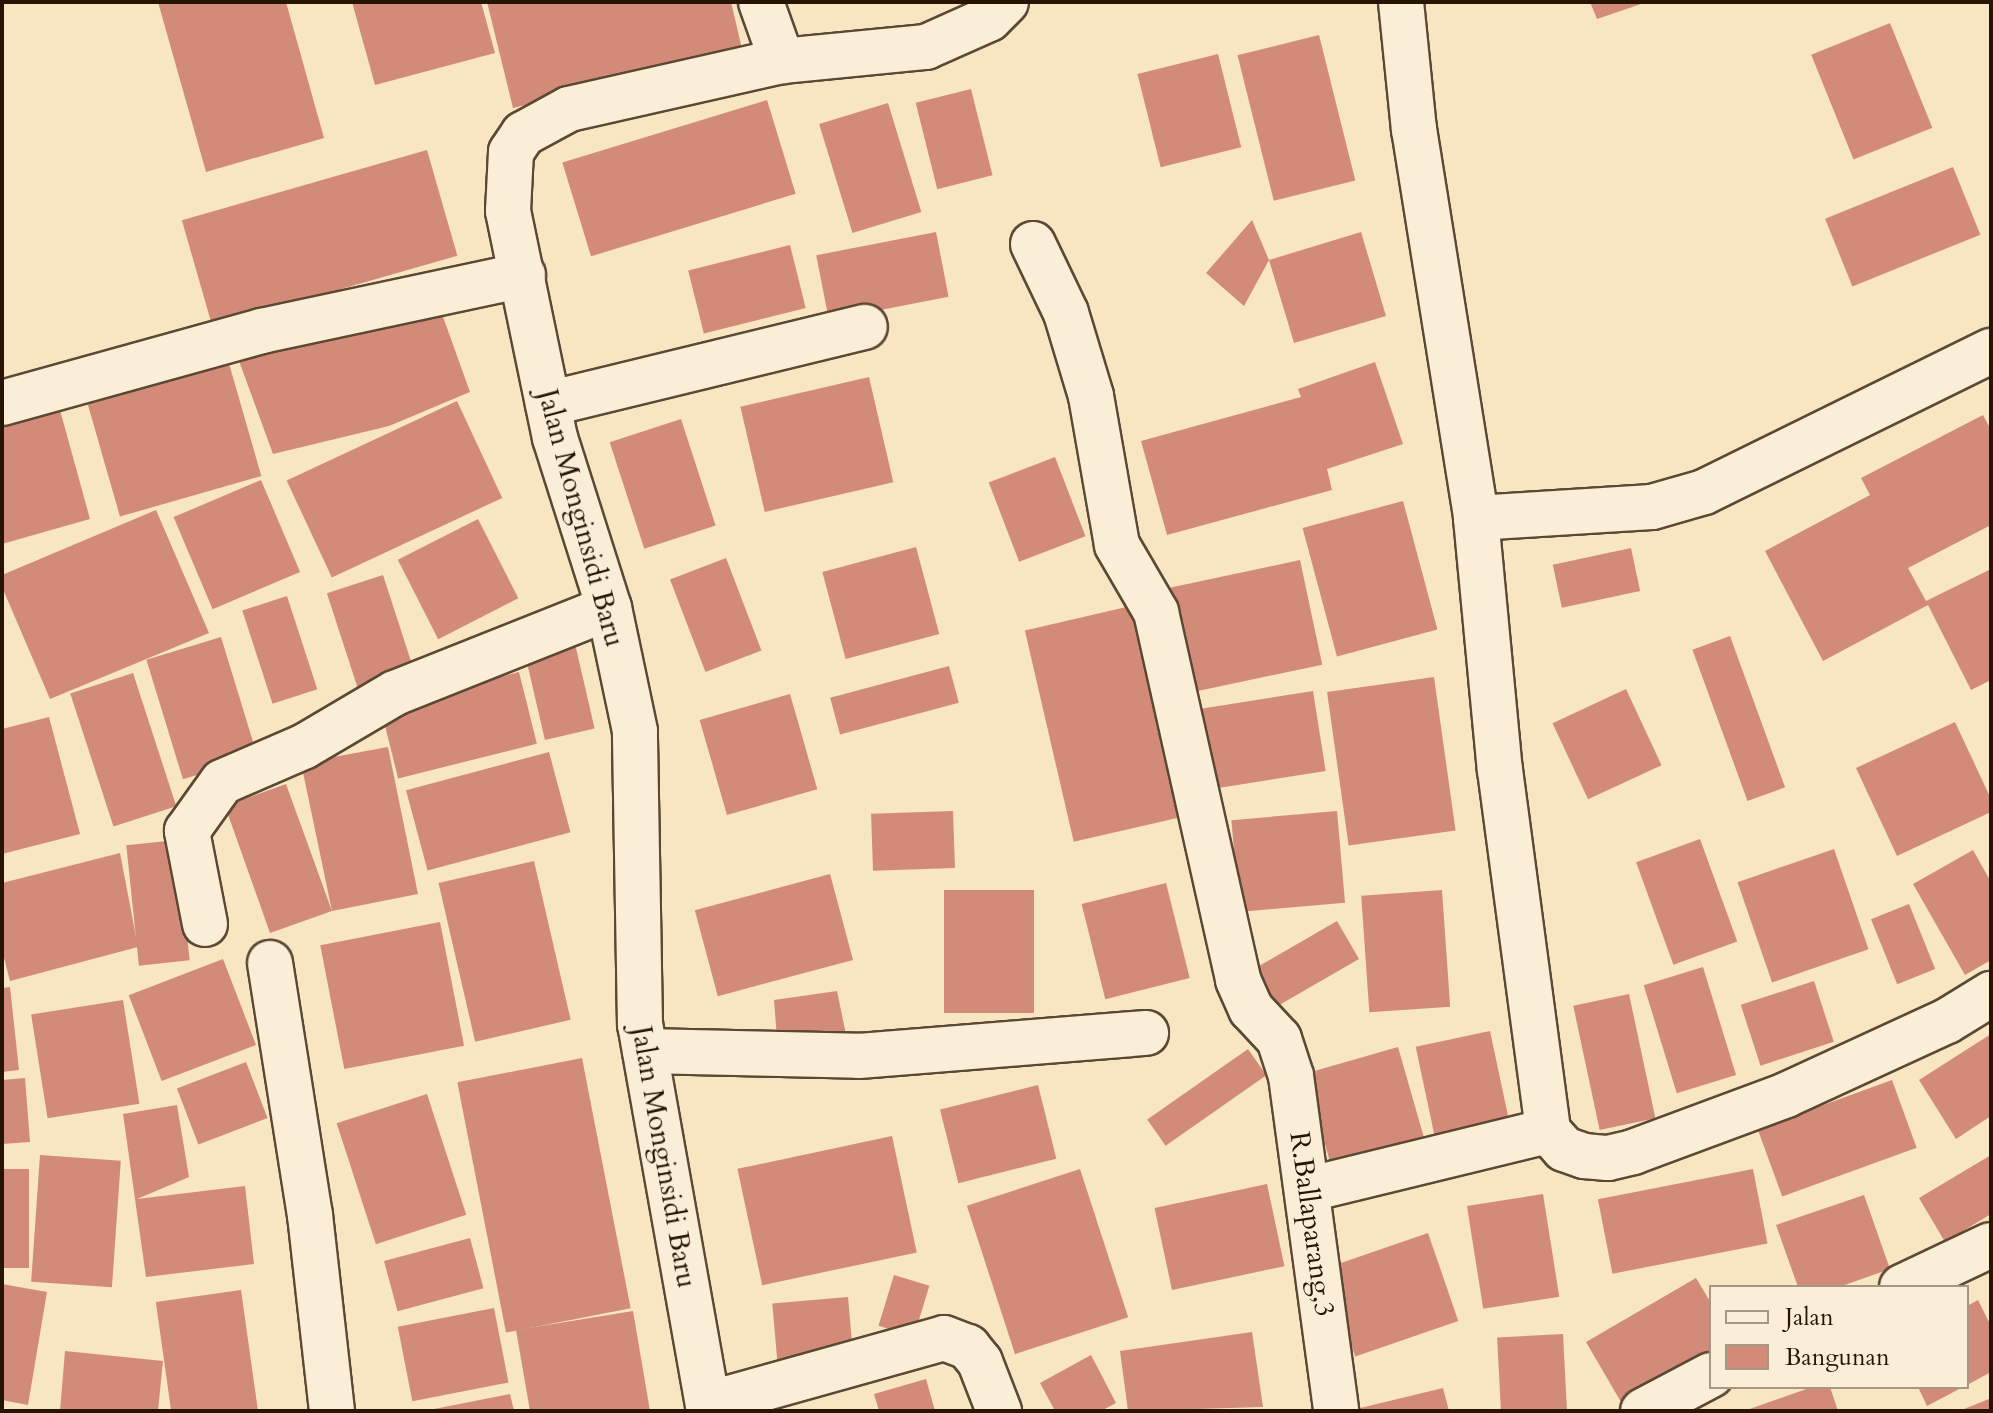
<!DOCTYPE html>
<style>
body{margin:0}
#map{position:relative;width:1993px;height:1413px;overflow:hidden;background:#f8e5c2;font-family:Cardo,serif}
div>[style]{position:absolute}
.building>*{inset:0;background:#d38b79;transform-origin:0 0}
.roads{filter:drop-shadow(2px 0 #5c4833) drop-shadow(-2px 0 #5c4833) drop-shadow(0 2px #5c4833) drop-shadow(0 -2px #5c4833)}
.minor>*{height:44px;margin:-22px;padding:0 22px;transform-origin:22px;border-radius:22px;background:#faeed7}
span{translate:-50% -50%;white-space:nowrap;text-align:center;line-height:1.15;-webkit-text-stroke:8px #faeed7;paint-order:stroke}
.street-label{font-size:28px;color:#281403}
.frame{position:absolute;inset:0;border:4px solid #281403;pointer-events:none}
.legend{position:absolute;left:1709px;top:1285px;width:260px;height:104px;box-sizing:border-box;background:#faeed7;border:2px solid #a69782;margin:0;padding:10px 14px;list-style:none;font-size:24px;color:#281403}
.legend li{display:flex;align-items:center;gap:16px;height:40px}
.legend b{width:40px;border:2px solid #a69782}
</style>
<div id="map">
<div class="building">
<i style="clip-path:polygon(158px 2px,286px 2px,324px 138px,206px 172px)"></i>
<i style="clip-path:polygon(352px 2px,481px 2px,495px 53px,375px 85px)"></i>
<i style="clip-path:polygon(487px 2px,731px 2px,743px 53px,513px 108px)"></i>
<i style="clip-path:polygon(1590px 2px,1644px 2px,1644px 3px,1597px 19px)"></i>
<i style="left:1890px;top:23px;width:113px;height:85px;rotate:68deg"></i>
<i style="left:1319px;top:35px;width:150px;height:84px;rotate:76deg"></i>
<i style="left:1218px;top:54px;width:96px;height:83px;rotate:76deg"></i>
<i style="left:971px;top:89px;width:89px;height:57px;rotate:76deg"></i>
<i style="left:767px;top:100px;width:98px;height:214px;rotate:73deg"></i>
<i style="left:888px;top:103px;width:114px;height:72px;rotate:73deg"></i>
<i style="left:427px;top:150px;width:110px;height:255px;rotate:74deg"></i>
<i style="left:1953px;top:167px;width:73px;height:138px;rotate:68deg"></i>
<i style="clip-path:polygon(1252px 220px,1269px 260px,1361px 232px,1386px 316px,1294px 343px,1269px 260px,1244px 306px,1206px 273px)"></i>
<i style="left:936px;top:232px;width:66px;height:122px;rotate:79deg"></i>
<i style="left:790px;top:245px;width:65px;height:105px;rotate:76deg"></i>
<i style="clip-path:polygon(437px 300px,470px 392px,389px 426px,273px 454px,239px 361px,356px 334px)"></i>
<i style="left:226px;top:353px;width:128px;height:147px;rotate:74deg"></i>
<i style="clip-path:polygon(1375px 362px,1403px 444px,1327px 469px,1332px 490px,1167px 535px,1141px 441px,1301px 397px,1298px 389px)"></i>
<i style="left:869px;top:377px;width:108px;height:132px;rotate:77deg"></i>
<i style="left:457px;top:401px;width:107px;height:188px;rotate:65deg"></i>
<i style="clip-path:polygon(60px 410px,90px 519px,2px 544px,2px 426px)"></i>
<i style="clip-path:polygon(1983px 415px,1991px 430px,1991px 525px,1908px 568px,1926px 601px,1991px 569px,1991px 680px,1971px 690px,1928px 605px,1823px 661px,1765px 551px,1870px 495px,1861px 478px)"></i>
<i style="left:681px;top:419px;width:112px;height:75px;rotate:72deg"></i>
<i style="left:1055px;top:457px;width:85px;height:71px;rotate:69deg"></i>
<i style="left:261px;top:480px;width:100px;height:95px;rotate:67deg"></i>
<i style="left:1403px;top:501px;width:133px;height:104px;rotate:75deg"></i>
<i style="clip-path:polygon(156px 510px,209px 633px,50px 699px,2px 587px,2px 575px)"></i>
<i style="left:478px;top:519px;width:89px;height:90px;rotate:63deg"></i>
<i style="left:916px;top:547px;width:90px;height:97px;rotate:75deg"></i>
<i style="left:1631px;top:548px;width:44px;height:80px;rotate:78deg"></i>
<i style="left:726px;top:558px;width:99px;height:60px;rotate:69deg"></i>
<i style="left:1300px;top:560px;width:107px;height:132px;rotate:78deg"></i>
<i style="left:383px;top:575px;width:102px;height:59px;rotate:72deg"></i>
<i style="left:287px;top:596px;width:98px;height:47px;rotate:72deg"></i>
<i style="left:1135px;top:605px;width:217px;height:113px;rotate:77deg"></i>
<i style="left:573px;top:635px;width:96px;height:51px;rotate:77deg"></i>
<i style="left:1730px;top:636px;width:161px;height:40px;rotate:70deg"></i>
<i style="left:221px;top:637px;width:125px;height:78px;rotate:73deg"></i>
<i style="left:949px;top:666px;width:38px;height:123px;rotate:75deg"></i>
<i style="left:519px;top:672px;width:74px;height:143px;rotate:76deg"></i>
<i style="left:133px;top:673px;width:140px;height:66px;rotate:72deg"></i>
<i style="left:1434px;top:677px;width:155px;height:108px;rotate:82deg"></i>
<i style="left:1626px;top:689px;width:84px;height:81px;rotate:65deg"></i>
<i style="left:1313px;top:691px;width:81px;height:123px;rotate:81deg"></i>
<i style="left:790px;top:694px;width:99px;height:94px;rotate:74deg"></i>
<i style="clip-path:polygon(49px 717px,80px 834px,2px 854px,2px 729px)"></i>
<i style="clip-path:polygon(1955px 722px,1991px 799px,1991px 812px,1897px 856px,1856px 768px)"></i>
<i style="clip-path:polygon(388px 747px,418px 894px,332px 911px,270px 933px,225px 806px,286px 784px,332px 911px,301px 763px)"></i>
<i style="left:549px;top:752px;width:83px;height:148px;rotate:75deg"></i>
<i style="left:953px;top:811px;width:57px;height:82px;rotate:88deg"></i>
<i style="left:1337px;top:811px;width:92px;height:106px;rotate:85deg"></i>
<i style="left:1700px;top:839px;width:109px;height:68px;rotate:70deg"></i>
<i style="left:177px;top:840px;width:121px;height:51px;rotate:84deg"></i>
<i style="left:1834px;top:849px;width:106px;height:102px;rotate:71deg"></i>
<i style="clip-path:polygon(1973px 850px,1991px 882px,1991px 960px,1965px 975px,1913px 884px)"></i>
<i style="clip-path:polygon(120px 853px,138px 947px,10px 981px,2px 950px,2px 883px)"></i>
<i style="left:534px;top:861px;width:163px;height:98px;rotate:77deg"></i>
<i style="left:830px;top:874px;width:89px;height:140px;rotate:75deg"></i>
<i style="left:1166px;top:883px;width:98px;height:87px;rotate:76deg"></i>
<i style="left:944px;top:890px;width:90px;height:123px"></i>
<i style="left:1442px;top:890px;width:117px;height:81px;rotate:86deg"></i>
<i style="left:1909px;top:904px;width:70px;height:41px;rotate:68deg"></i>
<i style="left:1337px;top:921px;width:44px;height:94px;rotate:60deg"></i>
<i style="left:440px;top:922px;width:126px;height:122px;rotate:79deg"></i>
<i style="left:223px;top:959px;width:92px;height:101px;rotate:69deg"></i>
<i style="left:1703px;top:967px;width:113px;height:62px;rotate:73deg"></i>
<i style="left:1814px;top:981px;width:64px;height:77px;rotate:72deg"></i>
<i style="clip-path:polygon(10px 987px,19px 1070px,2px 1072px,2px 988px)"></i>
<i style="clip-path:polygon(837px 991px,848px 1044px,778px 1051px,774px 1000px)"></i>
<i style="left:1629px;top:994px;width:127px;height:57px;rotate:78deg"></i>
<i style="left:123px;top:1000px;width:105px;height:93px;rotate:81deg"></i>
<i style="left:1490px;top:1031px;width:97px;height:76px;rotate:78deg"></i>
<i style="clip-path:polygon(1991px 1034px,1991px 1116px,1956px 1139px,1919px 1080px)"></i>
<i style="left:1398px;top:1047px;width:98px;height:97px;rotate:74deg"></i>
<i style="left:1248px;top:1049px;width:32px;height:123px;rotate:55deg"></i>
<i style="left:582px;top:1058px;width:255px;height:127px;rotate:79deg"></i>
<i style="left:246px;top:1062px;width:60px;height:74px;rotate:69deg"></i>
<i style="clip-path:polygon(25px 1078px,30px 1142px,2px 1144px,2px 1080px)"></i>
<i style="left:1892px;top:1080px;width:72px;height:143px;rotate:70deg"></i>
<i style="left:1038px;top:1085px;width:76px;height:101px;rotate:76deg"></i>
<i style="left:427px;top:1094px;width:127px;height:95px;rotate:72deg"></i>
<i style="clip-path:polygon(177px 1105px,189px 1177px,137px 1199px,245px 1186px,254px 1264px,146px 1277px,123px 1114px)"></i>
<i style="left:892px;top:1136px;width:119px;height:158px;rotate:78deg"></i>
<i style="left:40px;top:1155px;width:81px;height:127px;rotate:4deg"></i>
<i style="clip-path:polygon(1991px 1155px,1991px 1214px,1945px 1242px,1919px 1198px)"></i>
<i style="left:2px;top:1169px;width:27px;height:99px"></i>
<i style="left:1080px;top:1169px;width:156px;height:119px;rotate:72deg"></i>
<i style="left:1753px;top:1169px;width:76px;height:158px;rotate:79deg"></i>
<i style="left:1267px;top:1184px;width:84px;height:115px;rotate:78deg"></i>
<i style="left:1543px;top:1194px;width:104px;height:77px;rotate:81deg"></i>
<i style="clip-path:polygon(1864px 1195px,1890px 1269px,1839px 1287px,1798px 1287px,1776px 1225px)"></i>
<i style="left:1428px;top:1233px;width:93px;height:109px;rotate:71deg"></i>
<i style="left:470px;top:1238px;width:52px;height:89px;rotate:75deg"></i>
<i style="left:894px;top:1275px;width:37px;height:53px;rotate:17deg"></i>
<i style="clip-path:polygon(1696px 1278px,1711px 1303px,1711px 1350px,1621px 1402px,1586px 1342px)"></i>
<i style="clip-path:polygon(2px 1284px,47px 1292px,28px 1405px,2px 1400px)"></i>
<i style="left:241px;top:1290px;width:122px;height:86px;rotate:82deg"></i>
<i style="left:848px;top:1297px;width:63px;height:76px;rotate:85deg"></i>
<i style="clip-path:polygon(1978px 1300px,1991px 1326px,1991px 1372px,1967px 1385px,1967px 1306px)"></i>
<i style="left:494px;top:1308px;width:76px;height:98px;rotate:79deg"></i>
<i style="clip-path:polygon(633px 1311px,650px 1411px,530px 1411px,516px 1330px)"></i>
<i style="clip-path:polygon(1252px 1332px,1263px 1407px,1128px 1411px,1120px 1351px)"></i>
<i style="left:1563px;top:1334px;width:77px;height:66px;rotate:87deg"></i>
<i style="clip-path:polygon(65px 1351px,163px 1361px,158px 1411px,60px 1411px)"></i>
<i style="clip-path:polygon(1091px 1355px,1116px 1403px,1101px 1411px,1055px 1411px,1040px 1383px)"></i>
<i style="clip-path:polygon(926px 1379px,935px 1411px,879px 1411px,874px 1394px)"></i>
<i style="clip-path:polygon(1812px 1387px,1830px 1387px,1838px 1411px,1744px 1411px)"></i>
<i style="clip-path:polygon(1918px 1387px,1963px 1387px,1927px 1406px)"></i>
<i style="clip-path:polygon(1443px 1388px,1449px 1411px,1352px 1411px,1352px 1410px)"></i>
<i style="clip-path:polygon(510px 1394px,514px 1411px,429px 1411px,429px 1410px)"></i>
<i style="clip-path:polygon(1989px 1399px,1991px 1411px,1959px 1411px)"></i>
</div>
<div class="roads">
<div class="minor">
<i style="left:761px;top:2px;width:63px;rotate:70.4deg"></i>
<i style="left:1401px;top:2px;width:128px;rotate:84.2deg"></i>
<i style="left:1414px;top:129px;width:394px;rotate:80.9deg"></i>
<i style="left:1476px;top:518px;width:253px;rotate:84.6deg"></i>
<i style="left:1500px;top:770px;width:364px;rotate:82.4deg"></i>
<i style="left:1033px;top:244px;width:76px;rotate:64.4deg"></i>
<i style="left:1066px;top:313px;width:87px;rotate:73.2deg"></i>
<i style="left:1091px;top:396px;width:151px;rotate:80.1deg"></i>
<i style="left:1117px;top:545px;width:78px;rotate:59.8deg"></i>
<i style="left:1156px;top:612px;width:377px;rotate:77.4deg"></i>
<i style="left:1238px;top:980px;width:32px;rotate:66deg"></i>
<i style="left:1251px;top:1009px;width:41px;rotate:47deg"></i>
<i style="left:1279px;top:1039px;width:39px;rotate:72deg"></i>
<i style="left:1291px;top:1076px;width:338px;rotate:82.3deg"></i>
<i style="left:2px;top:403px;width:270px;rotate:-15.5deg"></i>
<i style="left:262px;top:331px;width:267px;rotate:-12.1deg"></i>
<i style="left:548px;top:404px;width:326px;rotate:-13.7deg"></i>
<i style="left:1476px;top:518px;width:176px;rotate:-3.6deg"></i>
<i style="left:1652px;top:507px;width:54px;rotate:-16.1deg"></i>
<i style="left:1704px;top:492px;width:320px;rotate:-26.2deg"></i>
<i style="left:205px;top:924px;width:95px;rotate:-101deg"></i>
<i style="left:187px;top:831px;width:60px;rotate:-54.5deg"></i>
<i style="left:222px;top:782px;width:90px;rotate:-23.4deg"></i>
<i style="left:305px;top:746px;width:104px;rotate:-30.5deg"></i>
<i style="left:395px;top:693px;width:230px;rotate:-21.7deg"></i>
<i style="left:270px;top:963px;width:255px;rotate:81deg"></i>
<i style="left:310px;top:1215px;width:197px;rotate:83.6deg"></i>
<i style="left:645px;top:1051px;width:214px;rotate:1.3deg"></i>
<i style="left:859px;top:1056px;width:288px;rotate:-4.6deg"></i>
<i style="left:1310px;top:1189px;width:245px;rotate:-13.7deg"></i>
<i style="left:1548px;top:1131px;width:24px;rotate:48deg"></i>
<i style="left:1564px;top:1149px;width:21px;rotate:19deg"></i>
<i style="left:1584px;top:1156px;width:24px;rotate:5deg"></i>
<i style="left:1608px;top:1158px;width:26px;rotate:-13deg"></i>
<i style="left:1633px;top:1152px;width:163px;rotate:-20.4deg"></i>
<i style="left:1786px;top:1095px;width:177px;rotate:-24.7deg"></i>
<i style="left:1947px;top:1021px;width:52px;rotate:-31.5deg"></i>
<i style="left:1902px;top:1287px;width:98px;rotate:-25.3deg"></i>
<i style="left:708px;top:1404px;width:245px;rotate:-15.6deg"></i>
<i style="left:944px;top:1338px;width:26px;rotate:21deg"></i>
<i style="left:968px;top:1347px;width:19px;rotate:51deg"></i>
<i style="left:980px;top:1362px;width:53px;rotate:68.8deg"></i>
<i style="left:709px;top:1411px;width:392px;rotate:-100.1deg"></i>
<i style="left:640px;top:1025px;width:294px;rotate:-91deg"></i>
<i style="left:635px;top:731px;width:126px;rotate:-101.9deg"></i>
<i style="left:609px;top:608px;width:178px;rotate:-107.6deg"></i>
<i style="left:555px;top:438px;width:232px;rotate:-101.7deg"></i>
<i style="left:508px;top:211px;width:59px;rotate:-87.1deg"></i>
<i style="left:511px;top:152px;width:22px;rotate:-56deg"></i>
<i style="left:523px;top:134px;width:52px;rotate:-28.5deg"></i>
<i style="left:569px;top:109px;width:218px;rotate:-12.7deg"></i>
<i style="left:782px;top:61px;width:145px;rotate:-5.6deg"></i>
<i style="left:926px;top:47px;width:69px;rotate:-24deg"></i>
<i style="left:989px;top:19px;width:24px;rotate:-45deg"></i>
<i style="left:1643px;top:1411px;width:77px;rotate:-27.9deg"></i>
</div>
</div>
<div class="street-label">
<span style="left:581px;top:518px;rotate:75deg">Jalan Monginsidi Baru</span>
<span style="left:664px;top:1157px;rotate:80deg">Jalan Monginsidi Baru</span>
<span style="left:1312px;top:1224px;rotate:82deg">R.Ballaparang,3</span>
</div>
<div class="frame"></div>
<ul class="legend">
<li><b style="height:10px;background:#faeed7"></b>Jalan</li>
<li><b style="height:22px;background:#d38b79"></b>Bangunan</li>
</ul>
</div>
